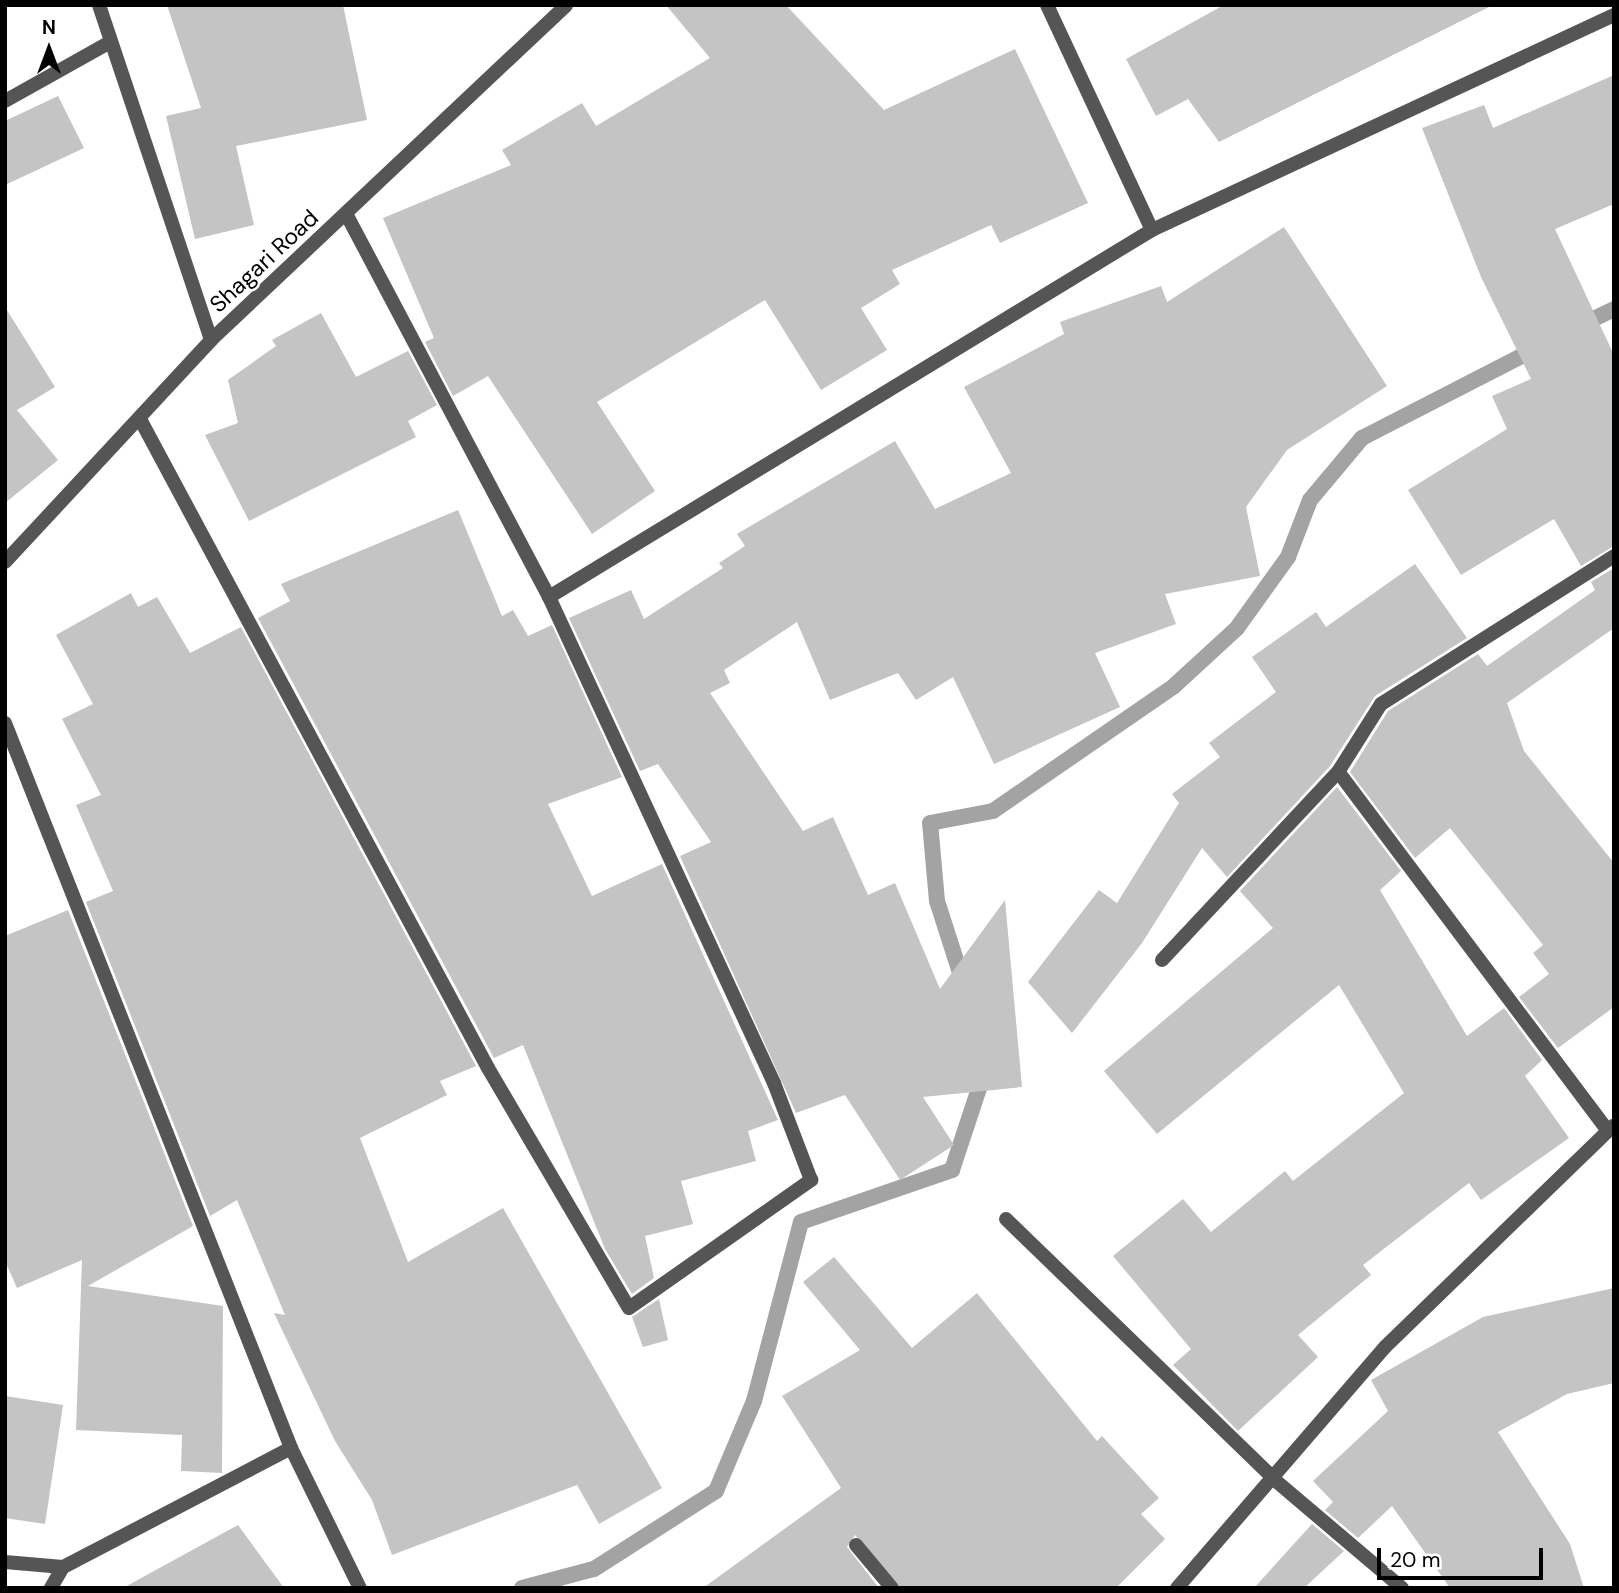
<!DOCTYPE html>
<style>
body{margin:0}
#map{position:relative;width:1619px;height:1593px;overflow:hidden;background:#fff;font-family:"DM Sans",sans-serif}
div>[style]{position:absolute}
.stream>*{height:16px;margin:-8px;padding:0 8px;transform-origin:8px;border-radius:8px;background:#a3a3a3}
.building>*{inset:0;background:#c4c4c4}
.street>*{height:14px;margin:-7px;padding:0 7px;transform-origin:7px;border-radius:7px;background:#555}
span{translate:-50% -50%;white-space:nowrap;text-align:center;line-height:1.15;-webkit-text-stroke:5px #fff;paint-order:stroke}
.street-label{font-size:23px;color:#000}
.frame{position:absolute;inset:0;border:7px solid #000;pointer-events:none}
.north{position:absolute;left:14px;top:14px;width:70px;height:70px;-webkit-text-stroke:5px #fff;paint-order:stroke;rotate:0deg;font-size:19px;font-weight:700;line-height:28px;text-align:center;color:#000}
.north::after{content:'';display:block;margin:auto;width:24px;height:32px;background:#000;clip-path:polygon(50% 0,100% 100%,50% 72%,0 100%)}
.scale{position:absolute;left:1377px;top:1548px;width:166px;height:32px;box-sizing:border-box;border:4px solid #000;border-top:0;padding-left:9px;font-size:21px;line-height:24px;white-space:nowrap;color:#000;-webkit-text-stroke:5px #fff;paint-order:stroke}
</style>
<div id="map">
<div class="stream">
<i style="left:1577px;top:327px;width:41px;rotate:-25.9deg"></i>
<i style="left:964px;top:985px;width:88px;rotate:-107.8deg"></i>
<i style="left:937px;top:901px;width:78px;rotate:-95.1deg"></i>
<i style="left:930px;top:823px;width:64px;rotate:-10.8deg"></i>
<i style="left:993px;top:811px;width:220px;rotate:-34.6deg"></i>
<i style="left:1174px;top:686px;width:86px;rotate:-42.6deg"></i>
<i style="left:1237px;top:628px;width:87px;rotate:-54.3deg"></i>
<i style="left:1288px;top:557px;width:61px;rotate:-68.9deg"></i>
<i style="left:1310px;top:500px;width:81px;rotate:-50deg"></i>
<i style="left:1362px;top:438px;width:199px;rotate:-27.2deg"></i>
<i style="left:522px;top:1588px;width:74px;rotate:-14.8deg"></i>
<i style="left:594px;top:1569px;width:145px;rotate:-32.6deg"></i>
<i style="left:716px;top:1491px;width:98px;rotate:-67.1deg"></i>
<i style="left:754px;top:1401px;width:185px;rotate:-75.3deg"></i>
<i style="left:801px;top:1222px;width:160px;rotate:-19deg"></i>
<i style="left:952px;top:1170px;width:102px;rotate:-71.7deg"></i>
</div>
<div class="building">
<i style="clip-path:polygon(167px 5px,343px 5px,367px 120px,236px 146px,254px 225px,195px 239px,166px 116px,201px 108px)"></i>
<i style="clip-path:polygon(666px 5px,786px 5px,884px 110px,1015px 49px,1088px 203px,1000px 243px,991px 225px,892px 270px,900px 284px,861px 308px,887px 350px,821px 390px,765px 300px,597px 402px,655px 491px,592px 534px,488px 376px,453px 396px,425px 342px,434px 338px,383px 218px,511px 165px,502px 150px,582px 103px,596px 126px,710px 58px)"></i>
<i style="clip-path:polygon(1224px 5px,1493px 5px,1219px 142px,1188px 99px,1156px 116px,1126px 59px)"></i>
<i style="clip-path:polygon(1614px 75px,1614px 204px,1555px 229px,1614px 355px,1614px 546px,1581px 566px,1554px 519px,1461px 575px,1408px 490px,1507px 429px,1492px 396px,1531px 379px,1481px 277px,1422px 128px,1484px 105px,1493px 128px)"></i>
<i style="clip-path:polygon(58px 96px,84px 148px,5px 185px,5px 121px)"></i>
<i style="clip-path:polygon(1284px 227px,1387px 386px,1287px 450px,1246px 507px,1260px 576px,1165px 594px,1176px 624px,1095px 653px,1120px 707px,994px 764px,953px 677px,916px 700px,898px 673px,830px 700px,797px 622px,724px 670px,730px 683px,710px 693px,803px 831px,833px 817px,868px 895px,895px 883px,940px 989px,1005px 900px,1022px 1087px,923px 1097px,954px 1145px,900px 1180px,845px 1095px,796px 1113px,680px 856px,711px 842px,658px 764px,640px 771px,569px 618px,631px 590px,644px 619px,723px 568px,719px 563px,745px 546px,737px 534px,895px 441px,935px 509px,1011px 473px,964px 387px,1064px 334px,1060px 322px,1161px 286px,1167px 302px)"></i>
<i style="clip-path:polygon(5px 307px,55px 387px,17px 410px,58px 460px,5px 503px)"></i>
<i style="clip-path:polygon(321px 313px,356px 377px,408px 351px,437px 405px,408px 421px,416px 437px,249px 521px,205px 435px,238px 423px,228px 380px,276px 346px,272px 340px)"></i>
<i style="clip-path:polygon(458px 510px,502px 616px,513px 610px,528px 636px,552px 625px,622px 777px,548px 804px,592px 896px,662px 864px,778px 1120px,748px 1131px,756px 1161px,681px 1181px,693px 1224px,645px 1236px,654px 1278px,632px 1294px,605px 1249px,523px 1045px,494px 1058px,258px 618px,290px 601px,281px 584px)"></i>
<i style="clip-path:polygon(1415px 564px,1467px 638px,1375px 696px,1330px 766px,1227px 877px,1202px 848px,1142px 943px,1072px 1033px,1028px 982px,1099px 890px,1117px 903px,1179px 803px,1172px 794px,1220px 757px,1209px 743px,1276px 692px,1252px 657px,1316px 612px,1326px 627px)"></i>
<i style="clip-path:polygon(1614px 568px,1614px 628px,1507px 703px,1524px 751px,1614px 863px,1614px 1007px,1558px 1048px,1519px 997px,1549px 974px,1533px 953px,1543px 945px,1450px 828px,1415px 858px,1350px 772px,1388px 711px,1478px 654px,1487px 666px,1595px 590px,1591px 582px)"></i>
<i style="clip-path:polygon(131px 593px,138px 607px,157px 597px,190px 653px,241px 627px,476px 1066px,440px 1081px,447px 1095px,360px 1138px,408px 1262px,503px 1208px,662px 1488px,599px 1524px,577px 1485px,392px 1555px,372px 1500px,335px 1441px,274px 1313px,285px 1315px,237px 1200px,210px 1216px,86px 902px,113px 891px,76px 805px,101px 795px,62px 719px,93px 704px,56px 635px)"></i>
<i style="clip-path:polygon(1337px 787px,1401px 871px,1380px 890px,1467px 1036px,1504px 1008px,1542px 1060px,1525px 1076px,1569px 1138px,1481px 1200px,1469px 1183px,1363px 1265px,1371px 1275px,1298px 1335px,1318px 1357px,1238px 1431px,1173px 1365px,1191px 1349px,1113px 1256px,1183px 1199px,1211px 1232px,1285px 1171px,1293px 1181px,1404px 1093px,1339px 985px,1157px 1134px,1104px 1071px,1273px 928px,1240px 891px)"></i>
<i style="clip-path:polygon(68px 910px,193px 1226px,88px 1286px,223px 1306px,222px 1473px,181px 1471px,182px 1435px,76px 1430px,82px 1260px,17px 1288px,5px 1261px,5px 936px)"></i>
<i style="clip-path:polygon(834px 1257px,912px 1348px,977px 1293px,1097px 1441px,1102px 1436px,1159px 1498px,1141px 1514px,1165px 1539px,1116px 1588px,901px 1588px,855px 1535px,847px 1547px,879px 1588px,703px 1588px,841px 1488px,782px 1396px,860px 1350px,803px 1282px)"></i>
<i style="clip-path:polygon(1614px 1288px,1614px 1383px,1567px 1394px,1498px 1432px,1570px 1544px,1584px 1588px,1450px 1588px,1392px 1506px,1358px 1538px,1325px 1510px,1333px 1502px,1313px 1481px,1388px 1411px,1371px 1380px,1483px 1317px)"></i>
<i style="clip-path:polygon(659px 1299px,668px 1340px,643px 1347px,632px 1317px)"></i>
<i style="clip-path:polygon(5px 1396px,63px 1405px,45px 1524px,5px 1518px)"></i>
<i style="clip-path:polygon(1312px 1524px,1344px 1551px,1304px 1588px,1254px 1588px)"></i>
<i style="clip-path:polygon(238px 1525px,284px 1588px,123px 1588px)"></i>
</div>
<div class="street">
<i style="left:99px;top:5px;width:353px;rotate:71.5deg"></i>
<i style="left:1047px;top:5px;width:248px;rotate:65deg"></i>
<i style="left:5px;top:101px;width:120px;rotate:-29.3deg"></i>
<i style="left:140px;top:419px;width:736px;rotate:61.8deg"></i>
<i style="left:488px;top:1068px;width:278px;rotate:59.6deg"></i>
<i style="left:629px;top:1308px;width:223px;rotate:-35.1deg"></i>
<i style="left:811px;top:1180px;width:104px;rotate:-110.9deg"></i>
<i style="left:774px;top:1083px;width:536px;rotate:-114.84deg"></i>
<i style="left:549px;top:597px;width:432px;rotate:-117.9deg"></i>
<i style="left:5px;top:562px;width:303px;rotate:-47.1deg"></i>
<i style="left:211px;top:340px;width:488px;rotate:-43.3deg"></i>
<i style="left:549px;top:597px;width:706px;rotate:-31.33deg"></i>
<i style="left:1152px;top:230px;width:510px;rotate:-24.96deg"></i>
<i style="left:5px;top:723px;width:779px;rotate:68.47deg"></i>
<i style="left:291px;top:1448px;width:257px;rotate:152.4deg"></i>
<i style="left:63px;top:1567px;width:24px;rotate:120deg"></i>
<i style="left:1162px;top:960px;width:258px;rotate:-46.9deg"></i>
<i style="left:1608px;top:1131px;width:449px;rotate:-126.9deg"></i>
<i style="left:1338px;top:772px;width:80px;rotate:-57.7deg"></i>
<i style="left:1381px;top:704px;width:276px;rotate:-32.4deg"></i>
<i style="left:1006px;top:1219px;width:376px;rotate:44.1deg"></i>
<i style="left:1276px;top:1481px;width:165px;rotate:40.3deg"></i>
<i style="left:291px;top:1448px;width:156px;rotate:63.8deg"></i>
<i style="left:856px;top:1545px;width:56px;rotate:50.1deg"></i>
<i style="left:5px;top:1562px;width:58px;rotate:4.9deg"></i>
<i style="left:1177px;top:1588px;width:318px;rotate:-49.2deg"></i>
<i style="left:1385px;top:1347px;width:318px;rotate:-44.1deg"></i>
</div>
<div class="street-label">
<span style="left:264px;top:261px;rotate:-43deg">Shagari Road</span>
</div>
<div class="frame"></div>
<div class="north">N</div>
<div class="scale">20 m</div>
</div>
